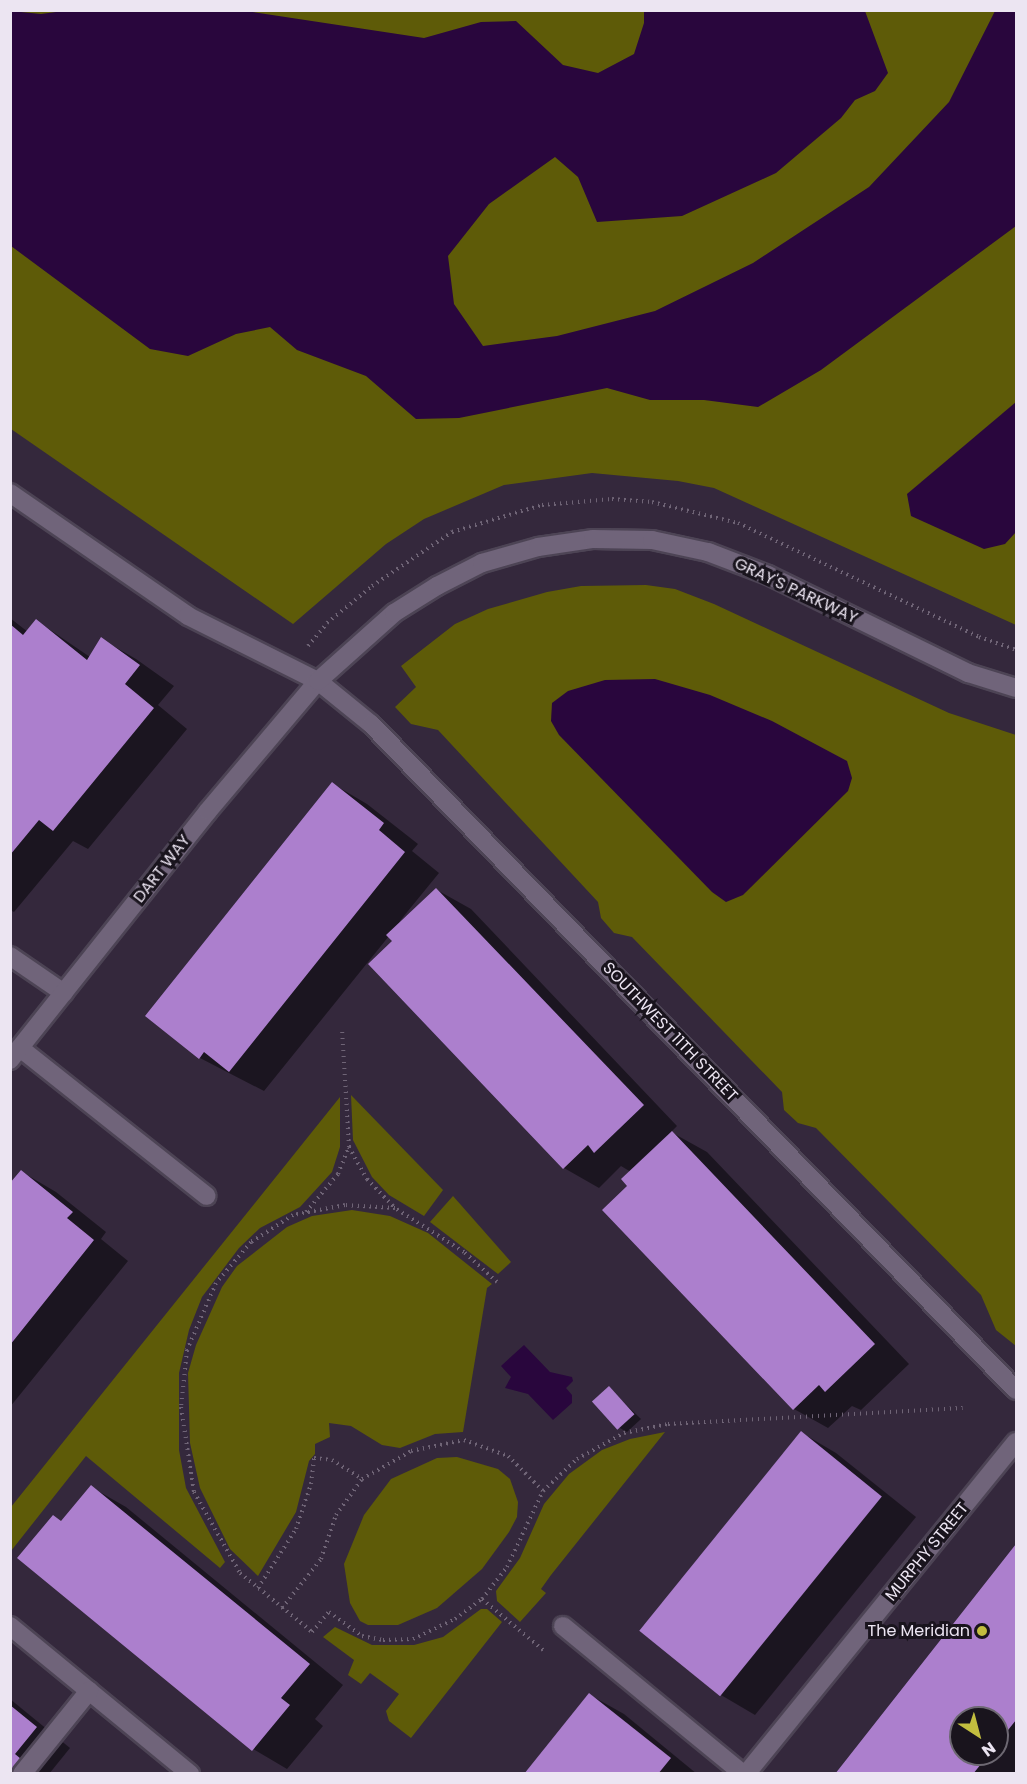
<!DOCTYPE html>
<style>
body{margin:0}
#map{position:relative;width:1027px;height:1784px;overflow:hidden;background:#34283c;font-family:Poppins,sans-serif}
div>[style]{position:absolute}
.green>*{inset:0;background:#5e5b08}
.water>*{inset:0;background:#29063d}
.shadow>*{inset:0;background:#0007}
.building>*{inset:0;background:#ac7fcd;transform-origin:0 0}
.path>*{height:4px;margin-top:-2px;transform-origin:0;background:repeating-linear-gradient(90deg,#6f6476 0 1.5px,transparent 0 6px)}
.roads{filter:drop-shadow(2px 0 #4d4455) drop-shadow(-2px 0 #4d4455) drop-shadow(0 2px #4d4455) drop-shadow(0 -2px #4d4455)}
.lane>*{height:18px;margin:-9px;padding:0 9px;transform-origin:9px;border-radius:9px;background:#70647a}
.street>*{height:18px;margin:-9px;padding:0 9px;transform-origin:9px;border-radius:9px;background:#70647a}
.dots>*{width:16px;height:16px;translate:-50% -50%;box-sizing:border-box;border:3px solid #19141d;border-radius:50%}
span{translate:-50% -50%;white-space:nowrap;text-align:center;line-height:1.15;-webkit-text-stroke:6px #19141d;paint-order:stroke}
.street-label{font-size:16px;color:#ece5f2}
.poi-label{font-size:16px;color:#ece5f2}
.right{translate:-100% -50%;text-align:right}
.frame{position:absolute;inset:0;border:12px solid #ece5f2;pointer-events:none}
.north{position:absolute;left:949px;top:1706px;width:60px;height:60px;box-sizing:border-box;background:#19141d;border:2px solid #6d6872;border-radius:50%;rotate:144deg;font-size:16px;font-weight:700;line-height:24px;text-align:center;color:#ece5f2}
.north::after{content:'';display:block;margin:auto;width:21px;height:27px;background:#c2bd3f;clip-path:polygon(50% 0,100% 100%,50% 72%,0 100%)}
</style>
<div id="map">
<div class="green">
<i style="clip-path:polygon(11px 11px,1016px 11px,1016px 625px,714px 488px,678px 481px,592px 473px,504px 485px,424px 519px,386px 544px,293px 624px,11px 429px)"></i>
<i style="clip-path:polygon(646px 585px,675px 589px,714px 604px,949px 713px,1016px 735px,1016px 1346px,996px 1330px,981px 1295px,816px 1128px,798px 1123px,784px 1110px,782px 1092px,632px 937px,614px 933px,601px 918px,598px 902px,438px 730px,411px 724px,395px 707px,416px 687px,401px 666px,455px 624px,488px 609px,547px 592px,581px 586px)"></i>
<i style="clip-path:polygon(351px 1095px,443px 1190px,424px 1216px,389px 1195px,372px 1177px,353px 1140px)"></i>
<i style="clip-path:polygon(340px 1097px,340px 1147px,332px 1172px,300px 1207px,260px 1228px,239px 1248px,202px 1297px,189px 1330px,179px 1373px,179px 1450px,186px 1488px,225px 1562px,220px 1568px,86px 1456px,11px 1551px,11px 1507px)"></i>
<i style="clip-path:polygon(453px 1196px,511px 1262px,498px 1274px,430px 1222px)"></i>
<i style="clip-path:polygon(352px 1210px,390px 1216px,428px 1233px,492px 1284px,487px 1288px,463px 1432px,435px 1434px,400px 1448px,382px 1445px,351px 1426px,329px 1423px,330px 1437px,315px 1444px,315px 1454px,309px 1461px,296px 1512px,258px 1576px,230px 1549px,200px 1488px,190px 1443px,188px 1373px,196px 1345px,222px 1287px,237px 1266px,287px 1227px,312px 1216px)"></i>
<i style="clip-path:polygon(665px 1432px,551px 1575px,541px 1589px,546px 1593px,520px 1622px,497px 1601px,496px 1591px,520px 1558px,544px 1504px,569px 1474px,602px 1450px,630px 1439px)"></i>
<i style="clip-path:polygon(457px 1457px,498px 1469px,510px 1479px,518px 1502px,517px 1517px,509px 1532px,482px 1569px,437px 1608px,398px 1625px,368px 1625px,360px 1621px,350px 1603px,344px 1564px,364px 1515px,391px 1479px,437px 1458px)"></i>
<i style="clip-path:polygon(481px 1609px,487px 1609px,502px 1622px,411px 1738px,389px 1721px,386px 1711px,399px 1694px,370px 1673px,361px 1684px,348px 1675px,354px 1660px,323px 1637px,335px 1627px,372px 1645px,414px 1645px,443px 1637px)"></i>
</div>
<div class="water">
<i style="clip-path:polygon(71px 10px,246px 11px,424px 38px,481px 22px,516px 21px,563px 65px,598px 73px,634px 54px,644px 23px,644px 11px,865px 11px,888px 73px,875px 91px,855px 100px,841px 118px,776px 173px,682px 216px,597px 222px,578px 177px,555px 157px,489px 204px,448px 256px,454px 304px,483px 346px,557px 336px,655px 311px,753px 263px,869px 187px,949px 102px,995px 11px,1016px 11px,1016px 226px,821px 370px,758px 407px,704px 400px,650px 400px,607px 388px,459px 418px,416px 419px,366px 376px,297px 350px,270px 327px,236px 334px,188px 356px,150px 349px,11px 246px,11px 11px,41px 14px)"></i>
<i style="clip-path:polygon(1016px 402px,1016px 532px,1005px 544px,984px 549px,911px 516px,907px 494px)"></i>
<i style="clip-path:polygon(655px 679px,710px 695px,772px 721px,847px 761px,852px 778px,848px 791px,743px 895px,726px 902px,712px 892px,559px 735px,551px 721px,552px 703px,568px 691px,605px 680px)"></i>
<i style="clip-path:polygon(524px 1345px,550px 1372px,572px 1377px,573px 1381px,566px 1388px,572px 1395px,572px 1403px,553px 1420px,528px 1394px,505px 1388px,511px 1377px,501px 1366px)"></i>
</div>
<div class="shadow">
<i style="clip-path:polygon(10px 618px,28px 632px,37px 621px,90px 657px,101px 639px,136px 659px,174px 686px,158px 705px,187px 729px,88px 849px,73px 841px,14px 912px,10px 910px)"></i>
<i style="clip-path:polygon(333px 784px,367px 804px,418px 844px,412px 851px,439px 873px,399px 922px,437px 890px,471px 909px,677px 1126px,671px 1132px,707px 1152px,909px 1364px,861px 1410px,852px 1406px,828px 1428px,794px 1409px,629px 1186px,631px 1172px,621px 1166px,599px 1188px,564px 1168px,389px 936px,264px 1091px,200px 1058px)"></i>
<i style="clip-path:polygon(22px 1172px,56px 1192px,106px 1232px,101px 1239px,128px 1261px,10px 1407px,10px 1186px)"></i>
<i style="clip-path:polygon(609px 1388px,641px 1419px,627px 1432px,618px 1427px)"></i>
<i style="clip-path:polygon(802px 1433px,836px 1453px,916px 1517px,755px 1715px,721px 1695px,641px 1631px)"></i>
<i style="clip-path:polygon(91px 1487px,126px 1507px,343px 1685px,315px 1719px,323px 1726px,287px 1769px,253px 1749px,62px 1522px)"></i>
<i style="clip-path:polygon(evenodd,1016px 1547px,1016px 1774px,837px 1774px,1016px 1547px,961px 1718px,997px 1718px,997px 1754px,961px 1754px,961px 1718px)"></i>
<i style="clip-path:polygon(590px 1695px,624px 1714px,697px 1774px,526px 1774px)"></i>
<i style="clip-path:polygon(10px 1699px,70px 1748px,49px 1774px,10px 1774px)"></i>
</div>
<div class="building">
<i style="clip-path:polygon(36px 619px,87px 660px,101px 637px,140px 665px,125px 684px,154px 708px,53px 831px,39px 820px,10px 855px,10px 624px,23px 635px)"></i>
<i style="clip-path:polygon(332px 782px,384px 823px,379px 830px,405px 852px,229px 1072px,204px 1052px,199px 1059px,145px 1016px)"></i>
<i style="clip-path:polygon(436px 888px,644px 1105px,594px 1153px,588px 1145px,563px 1169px,368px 964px,392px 941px,386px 935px)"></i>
<i style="clip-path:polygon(672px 1131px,875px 1344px,825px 1392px,819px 1385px,793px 1410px,602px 1210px,627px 1186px,621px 1179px)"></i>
<i style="clip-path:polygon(21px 1170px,73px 1212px,67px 1218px,94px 1240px,10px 1345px,10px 1183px)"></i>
<i style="left:609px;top:1386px;width:38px;height:23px;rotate:48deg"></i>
<i style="left:801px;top:1431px;width:104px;height:257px;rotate:39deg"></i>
<i style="clip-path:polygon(91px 1485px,310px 1664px,281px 1698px,290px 1705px,252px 1751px,17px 1558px,53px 1515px,61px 1521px)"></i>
<i style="clip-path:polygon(1016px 1544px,1016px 1720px,997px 1744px,997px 1718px,961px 1718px,961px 1754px,989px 1754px,973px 1774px,835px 1774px)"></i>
<i style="clip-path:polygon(589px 1693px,671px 1758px,658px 1774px,524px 1774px)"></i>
<i style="clip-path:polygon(10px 1705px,37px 1727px,15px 1754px,21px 1759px,10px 1772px)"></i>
</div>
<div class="path">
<i style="left:308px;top:646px;width:30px;rotate:-50deg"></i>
<i style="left:327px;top:623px;width:58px;rotate:-39.4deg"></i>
<i style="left:372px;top:586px;width:97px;rotate:-34deg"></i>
<i style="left:452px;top:532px;width:94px;rotate:-16.7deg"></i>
<i style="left:542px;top:505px;width:70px;rotate:-4.9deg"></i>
<i style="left:612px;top:499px;width:40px;rotate:4.3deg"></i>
<i style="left:652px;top:502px;width:89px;rotate:13.7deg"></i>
<i style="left:738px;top:523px;width:267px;rotate:25.3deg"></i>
<i style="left:979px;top:637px;width:39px;rotate:19deg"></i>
<i style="left:349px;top:1147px;width:37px;rotate:61deg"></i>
<i style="left:367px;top:1179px;width:40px;rotate:46deg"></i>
<i style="left:306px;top:1212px;width:50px;rotate:-49.9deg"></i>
<i style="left:338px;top:1174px;width:29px;rotate:-68deg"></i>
<i style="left:349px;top:1147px;width:118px;rotate:-93.4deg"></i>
<i style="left:497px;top:1282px;width:45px;rotate:-137.7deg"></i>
<i style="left:464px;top:1252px;width:82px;rotate:-147.5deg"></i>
<i style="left:395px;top:1208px;width:50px;rotate:-176.6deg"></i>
<i style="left:345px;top:1205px;width:53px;rotate:169.1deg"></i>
<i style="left:293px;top:1215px;width:50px;rotate:147.3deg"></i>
<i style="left:251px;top:1242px;width:54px;rotate:130.5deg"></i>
<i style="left:216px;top:1283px;width:73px;rotate:113.4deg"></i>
<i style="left:187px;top:1350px;width:57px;rotate:96deg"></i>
<i style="left:181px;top:1407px;width:86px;rotate:81.3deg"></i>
<i style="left:194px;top:1492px;width:93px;rotate:60.4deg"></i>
<i style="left:240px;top:1573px;width:93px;rotate:39.3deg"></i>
<i style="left:312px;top:1632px;width:26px;rotate:-50deg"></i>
<i style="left:329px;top:1612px;width:41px;rotate:36deg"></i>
<i style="left:362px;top:1636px;width:21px;rotate:11deg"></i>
<i style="left:383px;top:1640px;width:30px;rotate:-2deg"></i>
<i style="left:413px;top:1639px;width:47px;rotate:-25.5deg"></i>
<i style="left:455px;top:1619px;width:34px;rotate:-37deg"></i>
<i style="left:482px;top:1599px;width:41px;rotate:-52deg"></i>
<i style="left:507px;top:1567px;width:84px;rotate:-64.7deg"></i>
<i style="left:543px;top:1491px;width:47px;rotate:-43.3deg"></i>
<i style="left:577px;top:1459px;width:54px;rotate:-29deg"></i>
<i style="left:624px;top:1433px;width:45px;rotate:-11.6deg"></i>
<i style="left:668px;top:1424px;width:295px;rotate:-3.1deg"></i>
<i style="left:258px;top:1588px;width:70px;rotate:-57.2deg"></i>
<i style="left:296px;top:1529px;width:47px;rotate:-71.6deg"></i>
<i style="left:311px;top:1484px;width:26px;rotate:-83deg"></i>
<i style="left:314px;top:1458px;width:18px;rotate:6deg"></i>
<i style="left:332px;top:1460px;width:36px;rotate:32deg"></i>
<i style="left:482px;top:1599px;width:80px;rotate:39.9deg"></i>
<i style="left:282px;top:1608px;width:63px;rotate:-51.5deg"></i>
<i style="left:321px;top:1559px;width:46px;rotate:-71.2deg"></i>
<i style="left:336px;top:1515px;width:44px;rotate:-54.2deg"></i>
<i style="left:362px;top:1479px;width:56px;rotate:-29.7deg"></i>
<i style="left:411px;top:1451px;width:54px;rotate:-11.7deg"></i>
<i style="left:464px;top:1440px;width:47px;rotate:20deg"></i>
<i style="left:508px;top:1456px;width:49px;rotate:45deg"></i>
</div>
<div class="roads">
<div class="lane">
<i style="left:10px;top:493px;width:216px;rotate:34.6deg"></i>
<i style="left:188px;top:616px;width:145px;rotate:26.6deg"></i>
<i style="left:10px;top:956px;width:65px;rotate:34.4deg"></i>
<i style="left:20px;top:1048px;width:238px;rotate:38.4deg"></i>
<i style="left:10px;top:1626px;width:233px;rotate:39.4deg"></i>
<i style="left:563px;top:1626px;width:233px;rotate:39.4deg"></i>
<i style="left:22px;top:1774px;width:107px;rotate:-51.1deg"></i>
</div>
<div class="street">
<i style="left:318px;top:681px;width:68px;rotate:39.1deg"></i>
<i style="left:371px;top:724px;width:927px;rotate:45.92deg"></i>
<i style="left:10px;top:1060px;width:318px;rotate:-51.5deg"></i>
<i style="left:208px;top:811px;width:170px;rotate:-49.8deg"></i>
<i style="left:318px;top:681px;width:102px;rotate:-41.8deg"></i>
<i style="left:394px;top:613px;width:51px;rotate:-32.1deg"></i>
<i style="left:437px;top:586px;width:51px;rotate:-27.1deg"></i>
<i style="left:482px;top:563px;width:58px;rotate:-15.9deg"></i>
<i style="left:538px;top:547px;width:56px;rotate:-8.3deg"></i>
<i style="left:593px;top:539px;width:59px;rotate:1deg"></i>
<i style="left:652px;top:540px;width:57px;rotate:12.1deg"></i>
<i style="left:708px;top:552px;width:64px;rotate:21deg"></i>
<i style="left:768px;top:575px;width:223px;rotate:26.1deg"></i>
<i style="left:968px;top:673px;width:50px;rotate:17.4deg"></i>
<i style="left:746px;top:1774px;width:428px;rotate:-50.9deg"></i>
</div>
</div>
<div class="dots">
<i style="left:982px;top:1631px;background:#c2bd3f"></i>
</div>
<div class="street-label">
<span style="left:796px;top:591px;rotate:25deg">GRAY'S PARKWAY</span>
<span style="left:162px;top:869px;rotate:-52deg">DART WAY</span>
<span style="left:670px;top:1032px;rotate:46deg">SOUTHWEST 11TH STREET</span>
<span style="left:927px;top:1552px;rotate:-51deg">MURPHY STREET</span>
</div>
<div class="poi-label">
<span class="right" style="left:970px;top:1631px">The Meridian</span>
</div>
<div class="frame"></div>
<div class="north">N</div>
</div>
